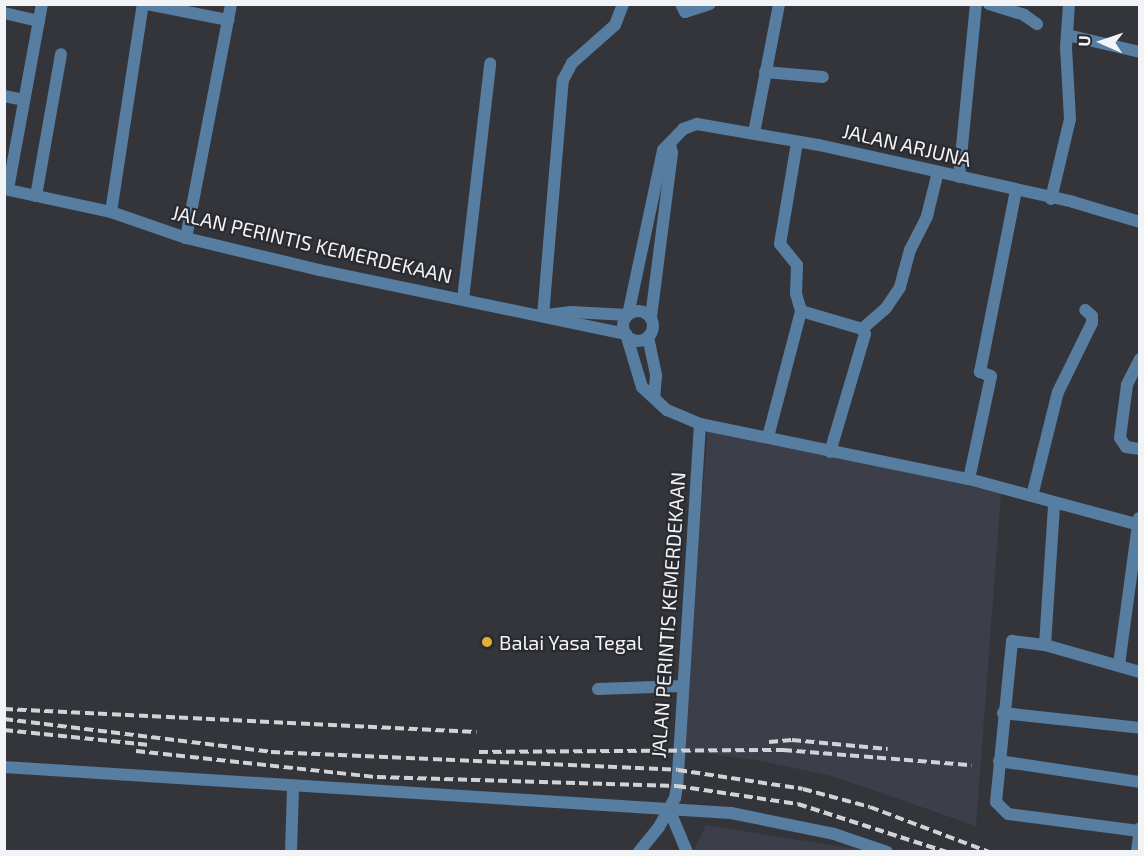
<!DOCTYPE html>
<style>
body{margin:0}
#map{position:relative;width:1144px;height:856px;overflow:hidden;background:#34353a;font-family:"Exo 2",sans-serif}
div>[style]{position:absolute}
.built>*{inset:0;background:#3c3e49}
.minor>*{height:12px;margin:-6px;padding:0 6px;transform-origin:6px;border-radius:6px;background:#577da0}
.minor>.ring{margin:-6px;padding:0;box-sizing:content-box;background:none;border:12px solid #577da0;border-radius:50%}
.rail>*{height:4px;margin-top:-2px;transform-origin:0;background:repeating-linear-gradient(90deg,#d2d3d6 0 9px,transparent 0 13.5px)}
.dots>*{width:16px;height:16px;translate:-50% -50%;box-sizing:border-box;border:3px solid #2a2b30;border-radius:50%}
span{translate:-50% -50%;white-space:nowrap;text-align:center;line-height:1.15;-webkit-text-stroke:4.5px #2a2b30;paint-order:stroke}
.street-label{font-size:20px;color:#f2f3f6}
.poi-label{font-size:20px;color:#f2f3f6}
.left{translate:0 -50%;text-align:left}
.frame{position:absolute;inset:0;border:6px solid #f2f3f6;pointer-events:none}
.north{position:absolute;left:1072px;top:12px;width:60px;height:60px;-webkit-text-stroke:4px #2a2b30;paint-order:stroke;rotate:273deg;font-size:16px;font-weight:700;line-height:24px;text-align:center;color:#f2f3f6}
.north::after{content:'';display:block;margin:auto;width:21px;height:27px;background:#f2f3f6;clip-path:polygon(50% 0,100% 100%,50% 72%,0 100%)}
</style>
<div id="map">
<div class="built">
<i style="clip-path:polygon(708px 429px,1001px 493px,976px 826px,832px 776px,756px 760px,681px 750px)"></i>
<i style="clip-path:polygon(706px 825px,867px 851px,869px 851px,693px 852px)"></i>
</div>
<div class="minor">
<i style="left:147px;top:4px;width:83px;rotate:11.2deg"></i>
<i style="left:681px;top:4px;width:9px;rotate:63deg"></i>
<i style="left:685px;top:12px;width:26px;rotate:-18deg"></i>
<i style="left:989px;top:4px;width:37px;rotate:17deg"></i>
<i style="left:1024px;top:15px;width:16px;rotate:35deg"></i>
<i style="left:4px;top:13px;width:36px;rotate:13deg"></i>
<i style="left:1067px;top:35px;width:75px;rotate:13.1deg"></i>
<i style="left:765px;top:72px;width:58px;rotate:4.9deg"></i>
<i style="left:4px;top:96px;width:20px;rotate:11deg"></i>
<i style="left:754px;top:133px;width:131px;rotate:-79deg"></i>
<i style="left:959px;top:177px;width:174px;rotate:-84.4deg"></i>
<i style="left:4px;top:189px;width:109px;rotate:12.1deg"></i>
<i style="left:111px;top:212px;width:79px;rotate:19.1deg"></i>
<i style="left:186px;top:238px;width:137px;rotate:13.5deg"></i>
<i style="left:319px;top:270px;width:314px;rotate:11.8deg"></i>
<i style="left:626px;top:334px;width:55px;rotate:73.2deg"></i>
<i style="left:642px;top:387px;width:34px;rotate:43deg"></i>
<i style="left:667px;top:410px;width:36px;rotate:23deg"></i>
<i style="left:700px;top:424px;width:363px;rotate:93.6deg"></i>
<i style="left:677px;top:786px;width:12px;rotate:99deg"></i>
<i style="left:675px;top:798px;width:33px;rotate:119deg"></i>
<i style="left:659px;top:827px;width:32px;rotate:129deg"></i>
<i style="left:8px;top:189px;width:188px;rotate:-79.6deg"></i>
<i style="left:36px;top:196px;width:144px;rotate:-80deg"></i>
<i style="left:1051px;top:199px;width:82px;rotate:-76.6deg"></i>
<i style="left:1070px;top:119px;width:72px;rotate:-93.2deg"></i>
<i style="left:1066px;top:47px;width:43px;rotate:-86deg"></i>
<i style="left:111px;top:212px;width:210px;rotate:-81.3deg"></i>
<i style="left:186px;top:238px;width:238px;rotate:-79.1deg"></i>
<i style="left:463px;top:299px;width:237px;rotate:-83.4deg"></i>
<i style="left:801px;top:311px;width:64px;rotate:16.4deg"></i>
<i style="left:862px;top:329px;width:6px;rotate:59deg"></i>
<i style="left:865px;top:334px;width:123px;rotate:106.5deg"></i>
<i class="ring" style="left:623px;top:311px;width:18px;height:18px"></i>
<i style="left:547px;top:315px;width:24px;rotate:-7deg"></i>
<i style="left:571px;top:312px;width:57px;rotate:3deg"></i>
<i style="left:628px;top:315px;width:169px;rotate:-78deg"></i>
<i style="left:663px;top:150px;width:29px;rotate:-46deg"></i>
<i style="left:683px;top:129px;width:15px;rotate:-20deg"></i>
<i style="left:697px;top:124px;width:124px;rotate:9.8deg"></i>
<i style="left:819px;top:145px;width:260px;rotate:12.6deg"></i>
<i style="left:1073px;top:202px;width:70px;rotate:16.6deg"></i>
<i style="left:543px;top:316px;width:237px;rotate:-85.2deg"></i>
<i style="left:563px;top:80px;width:19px;rotate:-62deg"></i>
<i style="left:572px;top:63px;width:57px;rotate:-41.5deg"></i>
<i style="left:615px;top:25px;width:22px;rotate:-69deg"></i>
<i style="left:651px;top:317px;width:165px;rotate:-82.7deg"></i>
<i style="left:672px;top:153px;width:9px;rotate:-103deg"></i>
<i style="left:862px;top:329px;width:32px;rotate:-41deg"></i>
<i style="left:886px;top:308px;width:25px;rotate:-56deg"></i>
<i style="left:900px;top:287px;width:38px;rotate:-75deg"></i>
<i style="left:910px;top:250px;width:38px;rotate:-63deg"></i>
<i style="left:927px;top:216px;width:45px;rotate:-76deg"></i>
<i style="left:648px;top:337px;width:40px;rotate:78deg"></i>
<i style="left:656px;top:376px;width:22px;rotate:95deg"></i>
<i style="left:1140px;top:359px;width:29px;rotate:117deg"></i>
<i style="left:1127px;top:385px;width:53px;rotate:97.5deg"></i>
<i style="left:1120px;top:438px;width:11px;rotate:56deg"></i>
<i style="left:1126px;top:447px;width:14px;rotate:8deg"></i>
<i style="left:700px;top:424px;width:275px;rotate:11.6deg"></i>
<i style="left:969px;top:479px;width:177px;rotate:15.1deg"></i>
<i style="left:768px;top:437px;width:130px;rotate:-75.3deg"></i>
<i style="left:801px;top:311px;width:18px;rotate:-106deg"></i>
<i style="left:796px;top:294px;width:29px;rotate:-88deg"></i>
<i style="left:797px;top:265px;width:27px;rotate:-129deg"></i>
<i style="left:780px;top:244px;width:103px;rotate:-80.5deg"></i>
<i style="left:969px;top:479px;width:105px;rotate:-77.9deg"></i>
<i style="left:991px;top:376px;width:12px;rotate:-160deg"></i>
<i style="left:980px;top:372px;width:186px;rotate:-78.8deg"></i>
<i style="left:1032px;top:496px;width:107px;rotate:-76deg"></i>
<i style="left:1058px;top:392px;width:77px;rotate:-63.8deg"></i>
<i style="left:1092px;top:323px;width:7px;rotate:-90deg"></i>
<i style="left:1092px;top:316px;width:9px;rotate:-139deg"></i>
<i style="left:1045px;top:645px;width:141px;rotate:-86.3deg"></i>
<i style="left:1119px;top:665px;width:148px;rotate:-82.3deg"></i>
<i style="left:598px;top:689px;width:85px;rotate:-2deg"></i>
<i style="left:1003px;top:713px;width:138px;rotate:6.2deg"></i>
<i style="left:999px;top:761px;width:143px;rotate:8.5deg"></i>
<i style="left:4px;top:767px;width:728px;rotate:3.62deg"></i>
<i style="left:731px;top:813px;width:105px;rotate:11.5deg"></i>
<i style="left:834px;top:834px;width:56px;rotate:18.8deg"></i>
<i style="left:669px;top:809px;width:47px;rotate:67.3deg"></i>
<i style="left:1139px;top:831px;width:132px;rotate:-172.6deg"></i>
<i style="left:1008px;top:814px;width:17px;rotate:-135deg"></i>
<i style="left:996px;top:802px;width:162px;rotate:-84.3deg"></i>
<i style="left:1012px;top:641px;width:33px;rotate:7deg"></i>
<i style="left:1045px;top:645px;width:99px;rotate:15.9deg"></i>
<i style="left:291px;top:852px;width:65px;rotate:-88.2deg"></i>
<i style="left:1137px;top:852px;width:24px;rotate:-83deg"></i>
</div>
<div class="rail">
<i style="left:4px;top:709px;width:473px;rotate:2.8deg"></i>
<i style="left:4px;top:719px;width:269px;rotate:7deg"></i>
<i style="left:271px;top:752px;width:407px;rotate:2.5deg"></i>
<i style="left:678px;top:770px;width:126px;rotate:8.6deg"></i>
<i style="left:803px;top:789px;width:69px;rotate:15deg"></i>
<i style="left:870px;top:807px;width:127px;rotate:20.7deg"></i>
<i style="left:4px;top:730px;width:146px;rotate:5.9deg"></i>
<i style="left:769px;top:742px;width:23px;rotate:-5deg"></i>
<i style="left:792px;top:740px;width:96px;rotate:5.4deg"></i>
<i style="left:136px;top:751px;width:242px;rotate:6.2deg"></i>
<i style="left:377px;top:777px;width:300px;rotate:1.7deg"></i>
<i style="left:677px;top:786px;width:122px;rotate:8.5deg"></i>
<i style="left:798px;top:804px;width:157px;rotate:17.9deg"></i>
<i style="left:479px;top:752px;width:304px;rotate:-0.4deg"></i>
<i style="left:783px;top:750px;width:189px;rotate:4.6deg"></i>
</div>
<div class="dots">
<i style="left:487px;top:642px;background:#e2af34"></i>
</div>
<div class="street-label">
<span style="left:907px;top:145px;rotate:13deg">JALAN ARJUNA</span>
<span style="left:312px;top:244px;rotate:13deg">JALAN PERINTIS KEMERDEKAAN</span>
<span style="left:668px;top:615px;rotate:-86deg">JALAN PERINTIS KEMERDEKAAN</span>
</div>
<div class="poi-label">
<span class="left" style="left:499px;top:642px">Balai Yasa Tegal</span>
</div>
<div class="frame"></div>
<div class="north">U</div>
</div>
